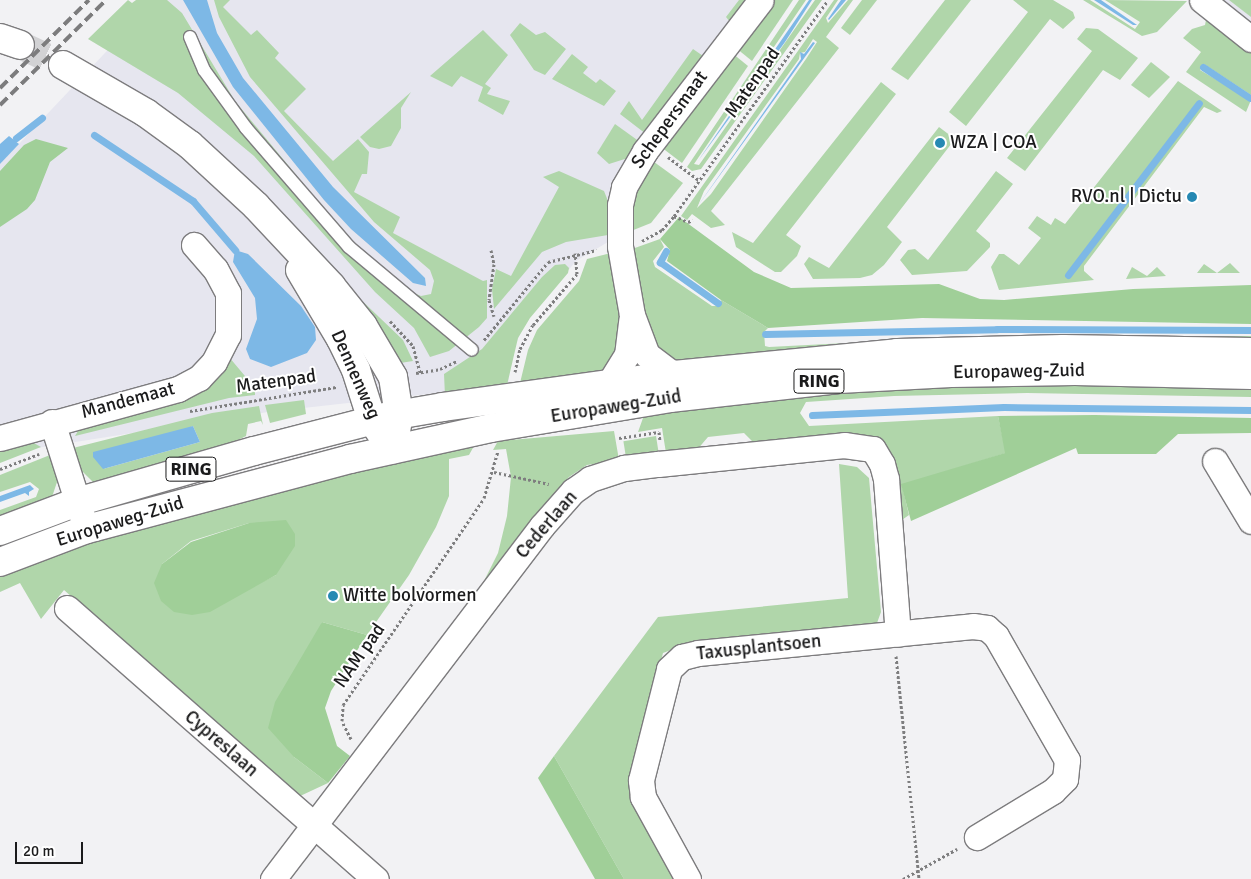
<!DOCTYPE html>
<style>
body{margin:0}
#map{position:relative;width:1251px;height:879px;overflow:hidden;background:#f2f2f4;font-family:Signika,sans-serif}
div>[style]{position:absolute}
.built>*{inset:0;background:#e6e6ef}
.green>*{inset:0;background:#b0d6aa;transform-origin:0 0}
.forest>*{inset:0;background:#a0cf98}
.water>*{inset:0;background:#7db8e6}
.stream>*{height:7px;margin:-3.5px;padding:0 3.5px;transform-origin:3.5px;border-radius:3.5px;background:#7db8e6}
.secondary-tunnel>*{height:28px;margin-top:-14px;transform-origin:0;background:repeating-linear-gradient(90deg,#d2d2d4 0 28px,transparent 0 42px)}
.path>*{height:3px;margin-top:-1.5px;transform-origin:0;background:repeating-linear-gradient(90deg,#7e7e7f 0 2.5px,transparent 0 5px)}
.roads{filter:drop-shadow(1px 0 #7d7c7e) drop-shadow(-1px 0 #7d7c7e) drop-shadow(0 1px #7d7c7e) drop-shadow(0 -1px #7d7c7e)}
.lane>*{height:12px;margin:-6px;padding:0 6px;transform-origin:6px;border-radius:6px;background:#fff}
.street>*{height:25px;margin:-12.5px;padding:0 12.5px;transform-origin:12.5px;border-radius:12.5px;background:#fff}
.secondary>*{height:28px;margin:-14px;padding:0 14px;transform-origin:14px;border-radius:14px;background:#fff}
.primary>*{height:28px;margin:-14px;padding:0 14px;transform-origin:14px;border-radius:14px;background:#fff}
.rail>*{height:4px;margin-top:-2px;transform-origin:0;background:repeating-linear-gradient(90deg,#7c7c7d 0 10px,transparent 0 15px)}
.dots>*{width:14px;height:14px;translate:-50% -50%;box-sizing:border-box;border:2px solid #fff;border-radius:50%}
span{translate:-50% -50%;white-space:nowrap;text-align:center;line-height:1.15;-webkit-text-stroke:4px #fff;paint-order:stroke}
.shield-label span{padding:1px 4px;background:#fff;border:1px solid;border-radius:4px;-webkit-text-stroke-width:0}
.shield-label{font-size:18px;color:#1b1b1c;font-weight:700}
.street-label{font-size:19px;color:#1b1b1c}
.poi-label{font-size:19px;color:#1b1b1c}
.left{translate:0 -50%;text-align:left}
.right{translate:-100% -50%;text-align:right}
.scale{position:absolute;left:15px;top:842px;width:68px;height:22px;box-sizing:border-box;border:2px solid #1b1b1c;border-top:0;padding-left:6px;font-size:15px;line-height:18px;white-space:nowrap;color:#1b1b1c;-webkit-text-stroke:4px #fff;paint-order:stroke}
</style>
<div id="map">
<div class="built">
<i style="clip-path:polygon(155px 0,767px 0,622px 182px,608px 242px,576px 261px,527px 320px,513px 349px,508px 385px,268px 412px,24px 450px,0 459px,0 164px)"></i>
<i style="clip-path:polygon(1218px 0,1251px 0,1251px 26px)"></i>
</div>
<div class="green">
<i style="clip-path:polygon(128px 0,132px 3px,136px 0,167px 0,182px 13px,235px 101px,350px 240px,414px 293px,421px 296px,431px 294px,434px 281px,430px 270px,374px 222px,250px 77px,219px 17px,214px 0,230px 0,223px 7px,251px 35px,257px 30px,279px 53px,275px 58px,306px 89px,284px 111px,333px 161px,358px 139px,369px 152px,367px 174px,362px 174px,354px 192px,400px 217px,393px 233px,483px 281px,487px 280px,487px 318px,479px 327px,449px 351px,430px 357px,414px 328px,375px 292px,254px 156px,178px 93px,88px 39px)"></i>
<i style="clip-path:polygon(739px 0,751px 0,730px 22px,726px 17px)"></i>
<i style="clip-path:polygon(774px 0,793px 0,752px 61px,736px 48px)"></i>
<i style="clip-path:polygon(799px 0,806px 0,694px 164px,699px 165px,815px 0,822px 0,701px 169px,692px 171px,687px 167px)"></i>
<i style="clip-path:polygon(evenodd,834px 0,838px 0,826px 18px,828px 23px,848px 0,853px 0,826px 37px,839px 48px,711px 211px,725px 225px,711px 228px,692px 214px,687px 220px,681px 216px,834px 0,813px 39px,817px 42px,806px 59px,711px 194px,697px 208px,704px 191px,799px 59px,800px 53px,805px 52px,813px 39px)"></i>
<i style="clip-path:polygon(862px 0,877px 0,850px 35px,841px 28px)"></i>
<i style="clip-path:polygon(945px 0,971px 0,908px 80px,891px 69px)"></i>
<i style="clip-path:polygon(1013px 0,1053px 0,1073px 12px,1075px 18px,1063px 29px,1050px 19px,966px 126px,949px 112px,1028px 12px)"></i>
<i style="clip-path:polygon(1083px 0,1090px 0,1135px 29px,1140px 22px,1105px 0,1187px 1px,1157px 32px,1142px 36px)"></i>
<i style="clip-path:polygon(1229px 0,1251px 0,1251px 17px)"></i>
<i style="clip-path:polygon(1206px 20px,1251px 52px,1251px 95px,1204px 64px,1200px 70px,1251px 100px,1246px 112px,1186px 72px,1201px 52px,1183px 38px,1192px 29px,1205px 25px)"></i>
<i style="clip-path:polygon(520px 23px,536px 35px,545px 32px,566px 49px,545px 75px,534px 70px,510px 35px)"></i>
<i style="clip-path:polygon(1086px 28px,1098px 29px,1138px 58px,1120px 80px,1103px 70px,1025px 171px,1007px 158px,1092px 51px,1077px 39px)"></i>
<i style="clip-path:polygon(483px 30px,508px 55px,485px 84px,491px 88px,487px 94px,510px 101px,503px 115px,478px 101px,483px 87px,461px 76px,452px 87px,430px 76px)"></i>
<i style="clip-path:polygon(693px 49px,706px 58px,646px 134px,620px 114px,629px 101px,642px 120px)"></i>
<i style="clip-path:polygon(732px 53px,748px 66px,682px 163px,661px 147px)"></i>
<i style="clip-path:polygon(572px 54px,588px 67px,583px 73px,596px 83px,600px 79px,616px 91px,604px 106px,552px 79px)"></i>
<i style="clip-path:polygon(1151px 62px,1170px 77px,1149px 98px,1131px 85px)"></i>
<i style="clip-path:polygon(1178px 81px,1222px 111px,1217px 113px,1204px 107px,1084px 266px,1084px 271px,1094px 280px,999px 290px,991px 267px,999px 254px,1004px 254px,1019px 265px,1041px 238px,1028px 228px,1037px 216px,1051px 225px,1055px 218px,1065px 224px)"></i>
<i style="clip-path:polygon(881px 82px,896px 94px,786px 235px,801px 246px,797px 256px,781px 272px,775px 272px,736px 247px,732px 232px,753px 243px)"></i>
<i style="clip-path:polygon(411px 92px,401px 108px,401px 128px,391px 146px,379px 149px,370px 147px,360px 137px)"></i>
<i style="clip-path:polygon(615px 124px,640px 142px,628px 158px,609px 164px,597px 153px)"></i>
<i style="clip-path:polygon(939px 127px,955px 139px,887px 227px,902px 242px,884px 265px,872px 275px,860px 278px,813px 279px,804px 264px,809px 257px,829px 268px)"></i>
<i style="clip-path:polygon(650px 159px,683px 183px,651px 223px,631px 231px,634px 196px)"></i>
<i style="clip-path:polygon(559px 171px,604px 191px,608px 201px,608px 235px,566px 242px,542px 252px,494px 309px,492px 289px,496px 269px,511px 276px,559px 187px,543px 177px)"></i>
<i style="clip-path:polygon(996px 171px,1013px 184px,976px 231px,990px 243px,990px 247px,967px 271px,912px 275px,900px 260px,908px 250px,915px 249px,928px 260px)"></i>
<i style="clip-path:polygon(660px 239px,664px 247px,653px 261px,655px 267px,712px 306px,718px 306px,721px 300px,768px 328px,764px 332px,765px 346px,769px 347px,982px 336px,1251px 336px,1251px 343px,672px 363px,647px 342px,632px 249px)"></i>
<i style="clip-path:polygon(316px 248px,355px 294px,403px 340px,413px 361px,394px 364px,312px 255px)"></i>
<i style="clip-path:polygon(611px 253px,625px 339px,609px 370px,445px 396px,444px 374px,482px 349px,542px 277px,555px 265px,565px 264px,569px 268px,568px 273px,530px 318px,518px 338px,507px 385px,520px 383px,528px 350px,537px 330px,579px 281px,587px 259px)"></i>
<i style="clip-path:polygon(1230px 263px,1240px 273px,1197px 273px,1204px 264px,1217px 273px)"></i>
<i style="clip-path:polygon(1132px 267px,1147px 276px,1157px 267px,1166px 276px,1126px 279px)"></i>
<i style="clip-path:polygon(229px 357px,255px 388px,255px 395px,229px 398px,75px 436px,81px 426px)"></i>
<i style="clip-path:polygon(897px 381px,1251px 381px,1251px 397px,1027px 393px,894px 396px,806px 402px,800px 413px,809px 426px,998px 416px,1006px 453px,902px 485px,909px 515px,899px 522px,891px 460px,755px 444px,744px 433px,708px 437px,696px 451px,666px 453px,662px 428px,638px 432px,643px 418px,688px 402px)"></i>
<i style="clip-path:polygon(304px 400px,306px 414px,270px 423px,265px 405px)"></i>
<i style="clip-path:polygon(evenodd,259px 406px,263px 425px,261px 421px,248px 424px,246px 436px,197px 461px,103px 484px,93px 482px,80px 469px,73px 448px,212px 413px,259px 406px,193px 426px,200px 442px,103px 469px,193px 426px)"></i>
<i style="clip-path:polygon(614px 431px,619px 460px,587px 465px,569px 477px,483px 583px,498px 553px,507px 516px,511px 477px,506px 449px,493px 450px,498px 441px)"></i>
<i style="left:656px;top:436px;width:18px;height:33px;rotate:81deg"></i>
<i style="clip-path:polygon(32px 442px,41px 447px,0 463px,0 451px)"></i>
<i style="clip-path:polygon(evenodd,443px 445px,445px 453px,474px 446px,469px 455px,449px 459px,449px 496px,436px 527px,409px 575px,367px 635px,322px 622px,294px 757px,328px 783px,298px 797px,64px 590px,41px 619px,20px 583px,0 592px,0 569px,142px 519px,443px 445px,249px 523px,276px 575px,248px 589px,162px 564px,191px 541px,249px 523px)"></i>
<i style="clip-path:polygon(50px 455px,59px 476px,52px 497px,0 527px,0 510px,36px 497px,39px 489px,30px 482px,0 492px,0 475px)"></i>
<i style="clip-path:polygon(839px 464px,857px 467px,869px 478px,881px 612px,877px 623px,697px 640px,663px 653px,629px 781px,631px 802px,675px 879px,624px 879px,554px 756px,658px 617px,848px 598px)"></i>
</div>
<div class="forest">
<i style="clip-path:polygon(36px 139px,68px 148px,50px 162px,35px 200px,27px 209px,0 227px,0 171px,24px 145px)"></i>
<i style="clip-path:polygon(679px 217px,754px 272px,791px 288px,939px 284px,980px 299px,1004px 300px,1133px 289px,1251px 285px,1251px 324px,922px 318px,768px 328px,721px 300px,667px 261px,670px 250px,660px 239px)"></i>
<i style="clip-path:polygon(1095px 415px,1251px 418px,1251px 433px,1178px 434px,1156px 454px,1078px 454px,1076px 448px,911px 521px,901px 484px,1005px 453px,998px 416px)"></i>
<i style="clip-path:polygon(286px 520px,295px 534px,295px 546px,276px 575px,210px 612px,192px 615px,174px 612px,161px 601px,154px 583px,162px 564px,191px 542px,249px 523px)"></i>
<i style="clip-path:polygon(322px 622px,367px 635px,331px 691px,325px 708px,337px 746px,350px 756px,328px 783px,294px 757px,268px 728px,275px 702px)"></i>
<i style="clip-path:polygon(554px 756px,624px 879px,595px 879px,538px 778px)"></i>
</div>
<div class="water">
<i style="clip-path:polygon(183px 0,207px 0,217px 33px,243px 78px,333px 187px,425px 278px,426px 286px,413px 283px,351px 229px,324px 200px,233px 87px)"></i>
<i style="clip-path:polygon(809px 0,812px 0,785px 42px,698px 161px)"></i>
<i style="clip-path:polygon(841px 0,846px 0,829px 20px,828px 19px)"></i>
<i style="clip-path:polygon(1094px 0,1101px 0,1137px 25px,1133px 25px)"></i>
<i style="clip-path:polygon(813px 42px,815px 43px,697px 207px,801px 59px,800px 52px,804px 54px)"></i>
<i style="clip-path:polygon(9px 136px,19px 144px,0 164px,0 144px)"></i>
<i style="clip-path:polygon(235px 250px,248px 254px,301px 306px,315px 327px,316px 340px,307px 353px,271px 367px,250px 359px,246px 349px,257px 319px,255px 298px,233px 262px)"></i>
<i style="clip-path:polygon(193px 426px,200px 442px,103px 469px,93px 457px,93px 452px)"></i>
<i style="clip-path:polygon(30px 485px,34px 489px,29px 492px,29px 496px,25px 493px,0 502px,0 496px)"></i>
</div>
<div class="stream">
<i style="left:1203px;top:67px;width:56px;rotate:33.4deg"></i>
<i style="left:94px;top:135px;width:119px;rotate:33.7deg"></i>
<i style="left:193px;top:201px;width:65px;rotate:49.4deg"></i>
<i style="left:16px;top:138px;width:33px;rotate:-38deg"></i>
<i style="left:666px;top:251px;width:13px;rotate:119deg"></i>
<i style="left:660px;top:262px;width:71px;rotate:35.3deg"></i>
<i style="left:1068px;top:275px;width:216px;rotate:-52.7deg"></i>
<i style="left:765px;top:334px;width:232px;rotate:-1.2deg"></i>
<i style="left:997px;top:329px;width:254px;rotate:0.2deg"></i>
<i style="left:812px;top:415px;width:192px;rotate:-2.4deg"></i>
<i style="left:1004px;top:407px;width:247px;rotate:0.7deg"></i>
</div>
<div class="secondary-tunnel">
<i style="left:20px;top:45px;width:47px;rotate:24.9deg"></i>
</div>
<div class="path">
<i style="left:668px;top:157px;width:40px;rotate:37deg"></i>
<i style="left:674px;top:216px;width:15px;rotate:23deg"></i>
<i style="left:688px;top:222px;width:5px;rotate:-22deg"></i>
<i style="left:642px;top:241px;width:23px;rotate:-29deg"></i>
<i style="left:662px;top:230px;width:18px;rotate:-49deg"></i>
<i style="left:674px;top:216px;width:265px;rotate:-54.5deg"></i>
<i style="left:491px;top:250px;width:14px;rotate:78deg"></i>
<i style="left:494px;top:264px;width:36px;rotate:98deg"></i>
<i style="left:489px;top:300px;width:17px;rotate:73deg"></i>
<i style="left:390px;top:321px;width:34px;rotate:47deg"></i>
<i style="left:413px;top:346px;width:28px;rotate:75deg"></i>
<i style="left:484px;top:340px;width:101px;rotate:-50.6deg"></i>
<i style="left:548px;top:262px;width:50px;rotate:-13.8deg"></i>
<i style="left:515px;top:372px;width:24px;rotate:-78deg"></i>
<i style="left:520px;top:349px;width:27px;rotate:-62deg"></i>
<i style="left:533px;top:325px;width:67px;rotate:-49.2deg"></i>
<i style="left:577px;top:274px;width:21px;rotate:-95deg"></i>
<i style="left:416px;top:373px;width:24px;rotate:-9deg"></i>
<i style="left:440px;top:369px;width:19px;rotate:-25deg"></i>
<i style="left:190px;top:411px;width:148px;rotate:-9.3deg"></i>
<i style="left:619px;top:438px;width:40px;rotate:-8.5deg"></i>
<i style="left:659px;top:432px;width:9px;rotate:84deg"></i>
<i style="left:0;top:469px;width:42px;rotate:-21deg"></i>
<i style="left:494px;top:472px;width:56px;rotate:12.3deg"></i>
<i style="left:896px;top:656px;width:224px;rotate:84.1deg"></i>
<i style="left:351px;top:739px;width:20px;rotate:-117deg"></i>
<i style="left:342px;top:721px;width:16px;rotate:-86deg"></i>
<i style="left:343px;top:705px;width:250px;rotate:-55.7deg"></i>
<i style="left:484px;top:498px;width:49px;rotate:-73.4deg"></i>
<i style="left:903px;top:879px;width:62px;rotate:-29.1deg"></i>
</div>
<div class="roads">
<div class="lane">
<i style="left:190px;top:37px;width:36px;rotate:67deg"></i>
<i style="left:204px;top:70px;width:72px;rotate:54.1deg"></i>
<i style="left:246px;top:128px;width:157px;rotate:49.1deg"></i>
<i style="left:349px;top:247px;width:160px;rotate:39.9deg"></i>
</div>
<div class="street">
<i style="left:1202px;top:0;width:63px;rotate:38.5deg"></i>
<i style="left:674px;top:375px;width:34px;rotate:-143deg"></i>
<i style="left:647px;top:355px;width:43px;rotate:-110.6deg"></i>
<i style="left:632px;top:315px;width:70px;rotate:-99.9deg"></i>
<i style="left:620px;top:246px;width:41px;rotate:-90deg"></i>
<i style="left:620px;top:205px;width:18px;rotate:-77deg"></i>
<i style="left:624px;top:187px;width:42px;rotate:-59.7deg"></i>
<i style="left:645px;top:151px;width:190px;rotate:-52.5deg"></i>
<i style="left:608px;top:385px;width:36px;rotate:-58deg"></i>
<i style="left:627px;top:355px;width:35px;rotate:-83deg"></i>
<i style="left:52px;top:422px;width:105px;rotate:72.3deg"></i>
<i style="left:0;top:438px;width:185px;rotate:-15.4deg"></i>
<i style="left:178px;top:389px;width:24px;rotate:-28deg"></i>
<i style="left:199px;top:378px;width:22px;rotate:-47deg"></i>
<i style="left:214px;top:362px;width:30px;rotate:-63deg"></i>
<i style="left:228px;top:335px;width:42px;rotate:-90deg"></i>
<i style="left:228px;top:293px;width:27px;rotate:-118deg"></i>
<i style="left:215px;top:269px;width:32px;rotate:-131deg"></i>
<i style="left:1215px;top:461px;width:70px;rotate:59deg"></i>
<i style="left:67px;top:608px;width:411px;rotate:41.3deg"></i>
<i style="left:273px;top:879px;width:444px;rotate:-52.7deg"></i>
<i style="left:542px;top:526px;width:47px;rotate:-48.5deg"></i>
<i style="left:573px;top:491px;width:21px;rotate:-35deg"></i>
<i style="left:590px;top:479px;width:36px;rotate:-18deg"></i>
<i style="left:624px;top:468px;width:34px;rotate:-7deg"></i>
<i style="left:658px;top:464px;width:187px;rotate:-5.8deg"></i>
<i style="left:844px;top:445px;width:29px;rotate:8deg"></i>
<i style="left:873px;top:449px;width:17px;rotate:59deg"></i>
<i style="left:882px;top:464px;width:16px;rotate:75deg"></i>
<i style="left:886px;top:479px;width:155px;rotate:85.6deg"></i>
<i style="left:688px;top:879px;width:94px;rotate:-118.8deg"></i>
<i style="left:643px;top:797px;width:17px;rotate:-97deg"></i>
<i style="left:641px;top:780px;width:114px;rotate:-75.8deg"></i>
<i style="left:669px;top:669px;width:18px;rotate:-43deg"></i>
<i style="left:682px;top:657px;width:16px;rotate:-14deg"></i>
<i style="left:698px;top:653px;width:276px;rotate:-5.6deg"></i>
<i style="left:973px;top:626px;width:14px;rotate:8deg"></i>
<i style="left:987px;top:628px;width:12px;rotate:42deg"></i>
<i style="left:996px;top:636px;width:143px;rotate:60.2deg"></i>
<i style="left:1067px;top:760px;width:19px;rotate:96deg"></i>
<i style="left:1065px;top:779px;width:17px;rotate:135deg"></i>
<i style="left:1053px;top:791px;width:89px;rotate:148.8deg"></i>
</div>
<div class="secondary">
<i style="left:0;top:38px;width:21px;rotate:19deg"></i>
<i style="left:63px;top:65px;width:96px;rotate:30deg"></i>
<i style="left:146px;top:113px;width:54px;rotate:36deg"></i>
<i style="left:190px;top:145px;width:90px;rotate:42.7deg"></i>
<i style="left:256px;top:206px;width:110px;rotate:46.8deg"></i>
<i style="left:331px;top:286px;width:51px;rotate:51.3deg"></i>
<i style="left:363px;top:326px;width:59px;rotate:59.5deg"></i>
<i style="left:393px;top:377px;width:37px;rotate:81deg"></i>
<i style="left:399px;top:414px;width:36px;rotate:100deg"></i>
<i style="left:300px;top:270px;width:80px;rotate:59.3deg"></i>
<i style="left:341px;top:339px;width:34px;rotate:64deg"></i>
<i style="left:356px;top:370px;width:52px;rotate:72.3deg"></i>
<i style="left:372px;top:420px;width:23px;rotate:56deg"></i>
</div>
<div class="primary">
<i style="left:0;top:531px;width:82px;rotate:-20.6deg"></i>
<i style="left:77px;top:502px;width:184px;rotate:-16.1deg"></i>
<i style="left:254px;top:451px;width:135px;rotate:-14.5deg"></i>
<i style="left:385px;top:417px;width:59px;rotate:-9.8deg"></i>
<i style="left:443px;top:407px;width:233px;rotate:-7.9deg"></i>
<i style="left:674px;top:375px;width:224px;rotate:-5.6deg"></i>
<i style="left:897px;top:353px;width:166px;rotate:-1.4deg"></i>
<i style="left:1063px;top:349px;width:188px;rotate:0.9deg"></i>
<i style="left:0;top:562px;width:93px;rotate:-20.8deg"></i>
<i style="left:87px;top:529px;width:272px;rotate:-14.9deg"></i>
<i style="left:350px;top:459px;width:144px;rotate:-12.4deg"></i>
<i style="left:491px;top:428px;width:181px;rotate:-9.5deg"></i>
<i style="left:670px;top:398px;width:170px;rotate:-6.4deg"></i>
<i style="left:839px;top:379px;width:112px;rotate:-3.1deg"></i>
<i style="left:951px;top:373px;width:124px;rotate:-0.9deg"></i>
<i style="left:1075px;top:371px;width:176px;rotate:1.3deg"></i>
</div>
</div>
<div class="rail">
<i style="left:0;top:88px;width:125px;rotate:-44.7deg"></i>
<i style="left:0;top:105px;width:149px;rotate:-44.7deg"></i>
</div>
<div class="dots">
<i style="left:940px;top:143px;background:#2689b3"></i>
<i style="left:1192px;top:197px;background:#2689b3"></i>
<i style="left:333px;top:596px;background:#2689b3"></i>
</div>
<div class="shield-label">
<span style="left:819px;top:381px">RING</span>
<span style="left:191px;top:469px">RING</span>
</div>
<div class="street-label">
<span style="left:753px;top:83px;rotate:-55deg">Matenpad</span>
<span style="left:670px;top:120px;rotate:-54deg">Schepersmaat</span>
<span style="left:1019px;top:372px;rotate:-1deg">Europaweg-Zuid</span>
<span style="left:355px;top:375px;rotate:66deg">Dennenweg</span>
<span style="left:276px;top:382px;rotate:-8deg">Matenpad</span>
<span style="left:128px;top:401px;rotate:-15deg">Mandemaat</span>
<span style="left:616px;top:407px;rotate:-9deg">Europaweg-Zuid</span>
<span style="left:120px;top:522px;rotate:-17deg">Europaweg-Zuid</span>
<span style="left:547px;top:525px;rotate:-49deg">Cederlaan</span>
<span style="left:759px;top:648px;rotate:-6deg">Taxusplantsoen</span>
<span style="left:360px;top:656px;rotate:-55deg">NAM pad</span>
<span style="left:221px;top:744px;rotate:41deg">Cypreslaan</span>
</div>
<div class="poi-label">
<span class="left" style="left:950px;top:143px">WZA | COA</span>
<span class="right" style="left:1182px;top:197px">RVO.nl | Dictu</span>
<span class="left" style="left:343px;top:596px">Witte bolvormen</span>
</div>
<div class="scale">20 m</div>
</div>
